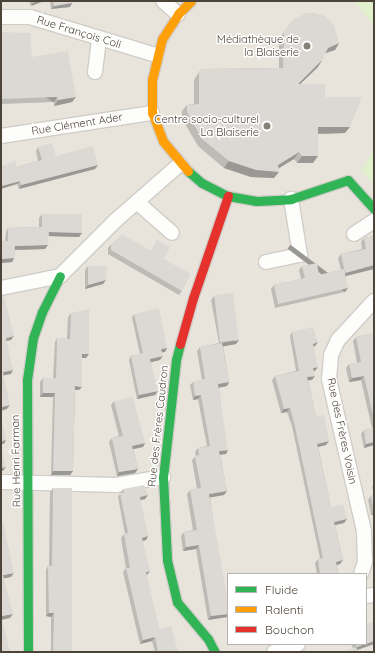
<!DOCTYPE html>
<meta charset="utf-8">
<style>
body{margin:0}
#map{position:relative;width:375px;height:653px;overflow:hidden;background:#f3f2ee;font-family:Quicksand,sans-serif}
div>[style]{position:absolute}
.residential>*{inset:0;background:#e8e4db}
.green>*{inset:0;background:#e1efcd}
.roads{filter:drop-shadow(1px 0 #d0cdc8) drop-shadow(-1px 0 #d0cdc8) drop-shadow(0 1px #d0cdc8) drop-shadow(0 -1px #d0cdc8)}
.street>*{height:14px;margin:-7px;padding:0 7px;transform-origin:7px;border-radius:7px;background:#fdfdfc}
.fast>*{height:9px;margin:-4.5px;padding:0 4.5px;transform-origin:4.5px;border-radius:4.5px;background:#30b455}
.slow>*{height:9px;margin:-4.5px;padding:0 4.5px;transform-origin:4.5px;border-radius:4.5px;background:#ff9f0a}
.jam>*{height:9px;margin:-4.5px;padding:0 4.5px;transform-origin:4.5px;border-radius:4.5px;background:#e5322d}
.wall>*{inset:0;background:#bdbbb6}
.shaded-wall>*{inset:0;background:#9a9894;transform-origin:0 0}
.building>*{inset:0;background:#dcd9d4;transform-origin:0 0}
.dots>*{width:11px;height:11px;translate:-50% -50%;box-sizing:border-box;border:2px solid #fff;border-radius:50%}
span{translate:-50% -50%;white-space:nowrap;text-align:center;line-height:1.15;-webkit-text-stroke:3px #fff;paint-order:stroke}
.street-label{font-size:11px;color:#4c4438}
.poi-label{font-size:11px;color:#4c4438}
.right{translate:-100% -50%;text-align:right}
.frame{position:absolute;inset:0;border:2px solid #4c4438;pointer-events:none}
.legend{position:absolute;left:227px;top:573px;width:140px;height:72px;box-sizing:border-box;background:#fff;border:1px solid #b7b4af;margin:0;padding:5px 7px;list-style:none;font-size:12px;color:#4c4438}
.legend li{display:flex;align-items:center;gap:8px;height:20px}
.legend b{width:20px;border:1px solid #b7b4af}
</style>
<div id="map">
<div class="residential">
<i style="clip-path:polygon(evenodd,1px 1px,374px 1px,374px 652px,1px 652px,1px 1px,228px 574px,366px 574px,366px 644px,228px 644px,228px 574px)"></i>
</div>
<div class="green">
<i style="clip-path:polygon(354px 1px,374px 1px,374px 28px,371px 22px)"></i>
<i style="clip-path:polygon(374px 149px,374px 184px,361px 171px)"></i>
</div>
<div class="roads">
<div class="street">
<i style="left:163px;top:1px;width:20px;rotate:41deg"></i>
<i style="left:1px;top:17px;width:29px"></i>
<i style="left:30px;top:17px;width:132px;rotate:16.8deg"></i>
<i style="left:95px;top:72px;width:32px;rotate:-83deg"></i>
<i style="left:1px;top:136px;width:153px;rotate:-8.7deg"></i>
<i style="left:138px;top:203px;width:45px;rotate:41.4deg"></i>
<i style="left:354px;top:234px;width:24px;rotate:-33deg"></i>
<i style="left:266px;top:262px;width:35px;rotate:-12deg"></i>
<i style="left:300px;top:255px;width:57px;rotate:-99.1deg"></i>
<i style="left:1px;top:288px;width:60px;rotate:-11.5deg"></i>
<i style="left:60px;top:276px;width:78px;rotate:-45deg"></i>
<i style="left:115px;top:221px;width:86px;rotate:-41.2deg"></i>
<i style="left:1px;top:482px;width:115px;rotate:1.5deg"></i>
<i style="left:116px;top:485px;width:48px;rotate:-9.7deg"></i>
<i style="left:361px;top:574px;width:13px;rotate:-72deg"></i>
<i style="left:365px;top:562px;width:31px;rotate:-92deg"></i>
<i style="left:364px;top:531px;width:156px;rotate:-103deg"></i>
<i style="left:329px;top:379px;width:24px;rotate:-85deg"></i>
<i style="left:331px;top:355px;width:17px;rotate:-65deg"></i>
<i style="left:338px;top:340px;width:53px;rotate:-47.3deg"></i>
<i style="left:366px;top:596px;width:8px;rotate:-7deg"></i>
<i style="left:274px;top:652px;width:25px;rotate:-18deg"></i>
</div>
<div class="fast">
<i style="left:188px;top:171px;width:18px;rotate:41deg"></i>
<i style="left:202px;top:183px;width:29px;rotate:27deg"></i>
<i style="left:228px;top:196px;width:29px;rotate:10deg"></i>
<i style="left:257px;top:201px;width:34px;rotate:-3deg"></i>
<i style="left:291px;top:199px;width:60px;rotate:-18.4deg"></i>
<i style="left:348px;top:180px;width:39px;rotate:48deg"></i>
<i style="left:180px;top:344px;width:16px;rotate:104deg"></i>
<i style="left:176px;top:360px;width:118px;rotate:96.3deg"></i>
<i style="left:163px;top:477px;width:83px;rotate:87.2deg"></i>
<i style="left:167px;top:560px;width:43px;rotate:76.6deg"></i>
<i style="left:177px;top:602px;width:48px;rotate:50deg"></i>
<i style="left:208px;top:639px;width:15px;rotate:62deg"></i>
<i style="left:28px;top:652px;width:272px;rotate:-90.2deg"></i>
<i style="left:27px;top:380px;width:42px;rotate:-81.9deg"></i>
<i style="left:33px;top:338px;width:28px;rotate:-71deg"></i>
<i style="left:42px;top:312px;width:40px;rotate:-63.4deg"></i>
</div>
<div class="slow">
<i style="left:188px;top:171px;width:39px;rotate:-130deg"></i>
<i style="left:163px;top:141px;width:30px;rotate:-111deg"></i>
<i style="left:152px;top:113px;width:33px;rotate:-90deg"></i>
<i style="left:152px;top:80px;width:42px;rotate:-76.3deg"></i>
<i style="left:162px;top:39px;width:30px;rotate:-57deg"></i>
<i style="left:178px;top:14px;width:18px;rotate:-45deg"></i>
</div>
<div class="jam">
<i style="left:180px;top:344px;width:48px;rotate:-74.2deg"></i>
<i style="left:193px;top:298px;width:108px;rotate:-71.1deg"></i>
</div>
</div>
<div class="wall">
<i style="clip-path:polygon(29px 1px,44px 1px,31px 6px)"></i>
<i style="clip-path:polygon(50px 1px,72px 1px,72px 3px,70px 7px,51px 9px)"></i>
<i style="clip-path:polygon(294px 19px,339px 43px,335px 50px,325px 53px,322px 60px,318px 67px,300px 84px,325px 97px,345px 133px,318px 134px,313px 163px,297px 163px,294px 159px,278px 169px,274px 178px,251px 177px,224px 168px,198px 146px,182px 119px,182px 111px,187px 105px,194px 104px,194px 80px,201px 69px,279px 68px,279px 39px)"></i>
<i style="clip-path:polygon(1px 32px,32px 57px,76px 97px,72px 102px,54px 106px,54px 102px,1px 104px)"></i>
<i style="clip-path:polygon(38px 147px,56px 156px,98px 165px,95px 169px,19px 189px,17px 184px,17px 167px,38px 161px,36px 151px)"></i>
<i style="clip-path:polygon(42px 214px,82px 233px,79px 237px,48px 236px,45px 249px,15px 250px,14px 258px,12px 262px,1px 263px,1px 241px,5px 241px,6px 232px,8px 228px,39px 227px,39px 218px)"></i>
<i style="clip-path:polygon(374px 236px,374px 269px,346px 276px,345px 292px,275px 308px,271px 289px,274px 285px,301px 279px,299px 270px,302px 266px,319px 275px,341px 270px,338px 258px,341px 254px,362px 249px,361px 242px,364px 238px)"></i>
<i style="clip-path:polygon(157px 240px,164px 259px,182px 291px,179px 295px,108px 254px,108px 248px,111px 244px,151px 251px)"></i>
<i style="clip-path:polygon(88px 266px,106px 280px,103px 284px,85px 289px,85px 270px)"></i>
<i style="clip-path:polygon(214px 296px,236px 344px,223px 346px,229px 382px,227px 386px,219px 388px,226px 454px,220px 455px,227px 491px,224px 495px,210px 497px,227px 617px,208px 620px,196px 549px,183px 551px,181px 536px,184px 532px,193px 530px,187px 494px,190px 490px,197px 489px,192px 460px,196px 456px,195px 452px,198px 448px,207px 446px,198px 399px,193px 400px,190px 385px,193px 382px,202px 380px,197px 351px,200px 347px,219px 343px,211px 300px)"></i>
<i style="clip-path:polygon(71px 313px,86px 358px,82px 358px,79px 390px,75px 390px,73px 471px,70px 475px,51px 475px,53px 397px,40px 397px,40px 382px,43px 378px,53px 378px,55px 342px,57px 338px,67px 339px,68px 317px)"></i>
<i style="clip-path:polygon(134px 314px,167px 348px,165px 352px,162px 352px,160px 360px,151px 362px,155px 395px,137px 399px,129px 360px,131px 356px,140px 354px,132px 318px)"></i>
<i style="clip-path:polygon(292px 332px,318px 342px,315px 346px,314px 347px,315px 371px,314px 371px,312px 380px,308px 380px,316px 416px,329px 441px,326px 445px,318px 447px,331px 507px,347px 519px,344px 523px,335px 525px,343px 560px,340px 564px,337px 565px,338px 574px,317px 574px,315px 563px,318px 559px,320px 558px,292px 426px,287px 412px,281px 413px,272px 380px,275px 376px,296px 371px,290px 336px)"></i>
<i style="clip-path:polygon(374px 333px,374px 445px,364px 448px,361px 434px,364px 430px,372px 428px,361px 380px,349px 382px,346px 368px,349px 364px,357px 363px,353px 341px,356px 337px)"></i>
<i style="clip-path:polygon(114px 401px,145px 443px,143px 447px,133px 449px,138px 469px,135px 473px,117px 476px,109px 442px,112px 438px,119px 436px,111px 405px)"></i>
<i style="clip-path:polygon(374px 484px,374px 495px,372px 487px)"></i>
<i style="clip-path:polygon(53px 488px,72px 652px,51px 652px,51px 617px,46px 616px,46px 570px,48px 566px,49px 566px,50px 492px)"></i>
<i style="clip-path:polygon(123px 489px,148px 495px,145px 499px,140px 500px,148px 536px,146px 540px,143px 541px,147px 575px,146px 575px,159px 629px,178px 652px,155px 652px,152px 641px,140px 644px,123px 572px,126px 568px,121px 538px,124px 534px,125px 534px,118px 497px)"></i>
<i style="clip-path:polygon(374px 495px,374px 514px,371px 515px,368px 500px,371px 496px)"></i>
<i style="clip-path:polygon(374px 622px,374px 644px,357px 650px,353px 648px,351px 644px,366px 644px)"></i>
</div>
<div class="shaded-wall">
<i style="clip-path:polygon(37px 1px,44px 1px,31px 6px,33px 3px)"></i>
<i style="clip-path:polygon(72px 3px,70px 7px,51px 9px,54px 6px)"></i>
<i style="clip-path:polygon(339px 43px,335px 50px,323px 54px,328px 48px)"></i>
<i style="clip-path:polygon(322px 60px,318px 67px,293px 91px,298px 84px)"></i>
<i style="left:57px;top:97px;width:6px;height:56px;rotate:121deg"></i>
<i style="clip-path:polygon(76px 97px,72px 102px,54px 106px,58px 100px)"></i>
<i style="clip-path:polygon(318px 127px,350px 127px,345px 133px,313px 134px)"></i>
<i style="clip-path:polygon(299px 152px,294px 159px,274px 171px,279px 172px,274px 178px,251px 177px,224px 168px,229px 161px,278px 165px)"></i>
<i style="clip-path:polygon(302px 156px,318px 156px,313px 163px,297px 163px)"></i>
<i style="clip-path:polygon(98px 165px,95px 169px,19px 189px,21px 185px)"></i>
<i style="clip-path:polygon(20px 181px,17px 184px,1px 189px,1px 186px)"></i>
<i style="clip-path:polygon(49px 232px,82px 233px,79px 237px,46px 236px)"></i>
<i style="clip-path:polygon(48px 245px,45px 249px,12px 250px,15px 246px)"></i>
<i style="clip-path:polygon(14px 258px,12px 262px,1px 263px,1px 259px)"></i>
<i style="clip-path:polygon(374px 265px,374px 269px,342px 277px,345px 273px)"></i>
<i style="clip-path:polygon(106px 280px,103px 284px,85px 289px,88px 285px)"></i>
<i style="left:348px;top:288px;width:5px;height:72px;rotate:127deg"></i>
<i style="clip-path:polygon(14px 336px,11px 340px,3px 342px,6px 338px)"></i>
<i style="clip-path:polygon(239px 340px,236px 344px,220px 347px,222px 343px)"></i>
<i style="clip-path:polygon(318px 342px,315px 346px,310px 348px,313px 344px)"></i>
<i style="clip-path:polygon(167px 348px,165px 352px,159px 353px,161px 349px)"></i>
<i style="clip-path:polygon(82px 354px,89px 354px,86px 358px,80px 358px)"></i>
<i style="clip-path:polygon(163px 356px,160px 360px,148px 363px,150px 359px)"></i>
<i style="clip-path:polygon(318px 367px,315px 371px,310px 372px,313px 368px)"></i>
<i style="clip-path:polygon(13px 370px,11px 374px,1px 376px,3px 372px)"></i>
<i style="clip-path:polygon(315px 376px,312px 380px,304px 381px,307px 377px)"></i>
<i style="clip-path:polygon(364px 376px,361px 380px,349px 382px,352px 378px)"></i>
<i style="clip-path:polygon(229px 382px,227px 386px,216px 388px,218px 384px)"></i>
<i style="clip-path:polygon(75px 386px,82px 387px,79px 390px,72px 390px)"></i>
<i style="clip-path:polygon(158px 391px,155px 395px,137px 399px,139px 395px)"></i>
<i style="clip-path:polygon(43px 393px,55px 393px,53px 397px,40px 397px)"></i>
<i style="clip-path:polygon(201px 395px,198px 399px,193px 400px,195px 396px)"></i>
<i style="clip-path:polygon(10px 405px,7px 409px,1px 411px,1px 407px)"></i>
<i style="clip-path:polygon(290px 408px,287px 412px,281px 413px,284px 409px)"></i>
<i style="clip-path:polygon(6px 440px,4px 444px,1px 444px,1px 441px)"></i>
<i style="clip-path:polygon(329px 441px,326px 445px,314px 448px,317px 444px)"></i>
<i style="clip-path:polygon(374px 442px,374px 445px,364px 448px,366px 444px)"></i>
<i style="clip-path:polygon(145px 443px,143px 447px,129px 450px,132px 446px)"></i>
<i style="clip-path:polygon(228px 450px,226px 454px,216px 455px,219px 451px)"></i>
<i style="clip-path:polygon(6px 467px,3px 471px,1px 471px,1px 468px)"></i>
<i style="clip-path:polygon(138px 469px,135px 473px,117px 476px,119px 472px)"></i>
<i style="clip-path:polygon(53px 471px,73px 471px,70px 475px,51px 475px)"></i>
<i style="clip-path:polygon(227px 491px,224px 495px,207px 498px,209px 494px)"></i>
<i style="clip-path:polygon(148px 495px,145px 499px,137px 501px,140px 497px)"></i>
<i style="clip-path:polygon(374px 511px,374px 514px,371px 515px)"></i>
<i style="clip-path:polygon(347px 519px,344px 523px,331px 526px,334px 522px)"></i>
<i style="clip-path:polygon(148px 536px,146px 540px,139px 542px,142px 538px)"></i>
<i style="clip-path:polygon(199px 545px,196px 549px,183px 551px,186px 547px)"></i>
<i style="clip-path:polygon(343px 560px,340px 564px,333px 566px,336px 562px)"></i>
<i style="clip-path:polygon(150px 571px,147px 575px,143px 576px,146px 572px)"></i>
<i style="clip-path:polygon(14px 573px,11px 577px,1px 579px,3px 575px)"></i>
<i style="clip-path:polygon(49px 613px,54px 613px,51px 617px,46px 616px)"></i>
<i style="clip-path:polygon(13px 614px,10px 618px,1px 620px,1px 616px)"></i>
<i style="clip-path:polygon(228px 614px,228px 616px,227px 617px,208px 620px,211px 616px)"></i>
<i style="clip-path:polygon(155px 637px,152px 641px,140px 644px,143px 640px)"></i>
<i style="clip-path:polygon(374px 641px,374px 644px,354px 651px,357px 647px)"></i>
</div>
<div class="building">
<i style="clip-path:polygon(53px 1px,72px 1px,72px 3px,54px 6px)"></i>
<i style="clip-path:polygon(307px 13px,315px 13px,325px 16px,334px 25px,339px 43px,328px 48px,322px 60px,298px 84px,325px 84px,325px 97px,362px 97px,350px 127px,318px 127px,318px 156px,302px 156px,299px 152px,278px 165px,279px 172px,256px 170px,229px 161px,202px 139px,187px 112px,187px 105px,199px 104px,199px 73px,201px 69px,283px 68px,284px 32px,294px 19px)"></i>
<i style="clip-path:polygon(1px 32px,30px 33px,32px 57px,68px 51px,76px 97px,58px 100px,57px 97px,1px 99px)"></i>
<i style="clip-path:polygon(52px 143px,56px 156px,93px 146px,98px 165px,21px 185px,20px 181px,1px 186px,1px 166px,15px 161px,17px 167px,42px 160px,38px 147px)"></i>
<i style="clip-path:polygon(42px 214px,82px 214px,82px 233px,49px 232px,48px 245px,15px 246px,14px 258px,1px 259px,1px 241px,8px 241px,8px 228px,42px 227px)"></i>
<i style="clip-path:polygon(122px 234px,151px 251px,157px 240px,170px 247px,164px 259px,191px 274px,182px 291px,111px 250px,111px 244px)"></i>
<i style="clip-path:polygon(374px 236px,374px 265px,345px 273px,341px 254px,366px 249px,364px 238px)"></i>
<i style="clip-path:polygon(317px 263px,319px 275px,344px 269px,348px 288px,278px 304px,274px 285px,305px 278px,302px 266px)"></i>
<i style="clip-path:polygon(88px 266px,107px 266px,106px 280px,88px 285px)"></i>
<i style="left:233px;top:293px;width:47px;height:19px;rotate:83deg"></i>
<i style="clip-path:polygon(4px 296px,14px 336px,6px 338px,13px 370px,3px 372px,10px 405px,1px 407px,1px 297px)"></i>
<i style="clip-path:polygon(159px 308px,167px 348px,161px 349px,163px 356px,150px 359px,158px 391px,139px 395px,131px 356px,143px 353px,134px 314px)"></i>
<i style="clip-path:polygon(89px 309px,89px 354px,82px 354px,82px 387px,75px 386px,73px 471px,53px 471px,55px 393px,43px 393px,43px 378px,56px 378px,57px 338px,70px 339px,71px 313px)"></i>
<i style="clip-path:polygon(313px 327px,318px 342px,313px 344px,318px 367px,313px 368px,315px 376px,307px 377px,316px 416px,324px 415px,329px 441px,317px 444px,331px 507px,343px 504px,347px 519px,334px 522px,343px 560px,336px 562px,338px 574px,320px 574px,318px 559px,323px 558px,294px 422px,290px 408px,284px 409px,275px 376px,299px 371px,292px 332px)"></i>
<i style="clip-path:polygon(374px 333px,374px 419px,364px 376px,352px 378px,349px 364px,361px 362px,356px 337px)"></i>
<i style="clip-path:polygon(222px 343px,229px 382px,218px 384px,228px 450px,219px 451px,227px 491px,209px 494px,228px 603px,228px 614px,211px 616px,199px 545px,186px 547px,184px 532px,197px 530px,190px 490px,201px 488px,195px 456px,199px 455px,198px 448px,210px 446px,201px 395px,195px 396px,193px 382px,205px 379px,200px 347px)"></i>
<i style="clip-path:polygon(133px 397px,145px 443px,132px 446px,138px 469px,119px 472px,112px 438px,123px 436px,114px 401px)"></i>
<i style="clip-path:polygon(1px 416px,6px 440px,1px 441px)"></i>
<i style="clip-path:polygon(374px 427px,374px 442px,366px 444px,364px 430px)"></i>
<i style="clip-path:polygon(1px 446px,6px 467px,1px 468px)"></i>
<i style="clip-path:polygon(144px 485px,148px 495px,140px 497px,148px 536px,142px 538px,150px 571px,146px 572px,159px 629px,171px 626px,178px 652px,158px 652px,155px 637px,143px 640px,126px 568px,130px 568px,124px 534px,128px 533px,120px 493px,124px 493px,123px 489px)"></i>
<i style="clip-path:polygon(53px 488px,72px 488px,72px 652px,53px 652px,54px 613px,49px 613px,48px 566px,52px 566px)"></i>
<i style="clip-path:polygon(374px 495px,374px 511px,371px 496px)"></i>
<i style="clip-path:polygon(1px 522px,3px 522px,14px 573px,3px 575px,13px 614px,1px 616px,10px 652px,1px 652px)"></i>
<i style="clip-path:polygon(374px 622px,374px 641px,366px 644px,366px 624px)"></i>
<i style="clip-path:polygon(355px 644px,365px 644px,357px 647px)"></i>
<i style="clip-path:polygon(356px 647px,358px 652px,343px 652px)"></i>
</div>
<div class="dots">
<i style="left:307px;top:46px;background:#868178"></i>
<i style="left:267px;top:126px;background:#868178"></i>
</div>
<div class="street-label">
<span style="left:79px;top:32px;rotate:17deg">Rue François Coli</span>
<span style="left:77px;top:124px;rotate:-9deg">Rue Clément Ader</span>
<span style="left:158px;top:426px;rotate:-84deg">Rue des Frères Caudron</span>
<span style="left:342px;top:431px;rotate:78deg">Rue des Frères Voisin</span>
<span style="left:16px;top:461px;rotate:-91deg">Rue Henri Farman</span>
</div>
<div class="poi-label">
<span class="right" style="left:299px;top:46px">Médiathèque de<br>la Blaiserie</span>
<span class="right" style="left:259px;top:126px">Centre socio-culturel<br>La Blaiserie</span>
</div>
<div class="frame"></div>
<ul class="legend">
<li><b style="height:5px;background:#30b455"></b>Fluide</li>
<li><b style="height:5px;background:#ff9f0a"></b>Ralenti</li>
<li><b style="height:5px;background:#e5322d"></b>Bouchon</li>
</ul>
</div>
